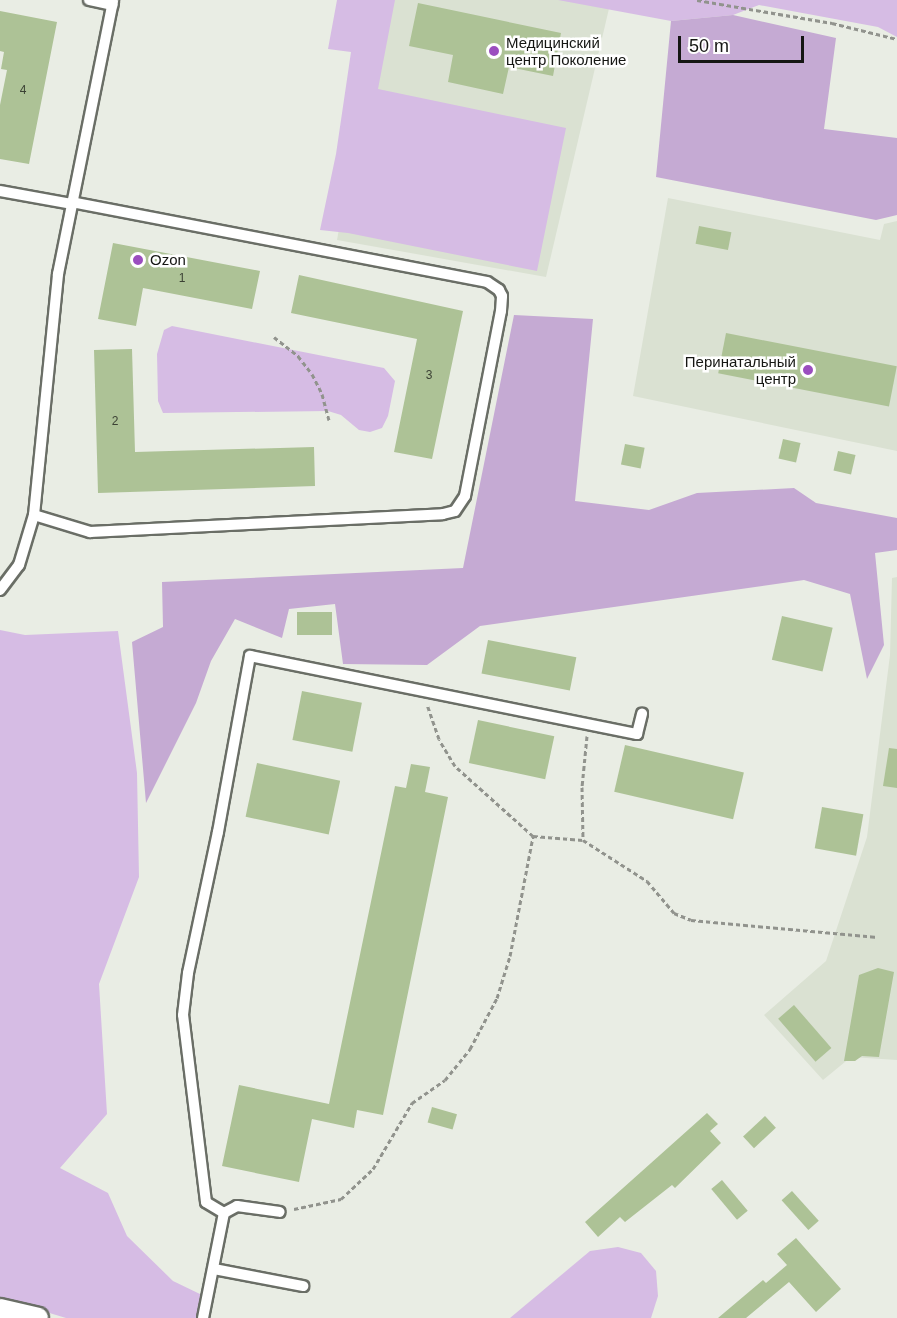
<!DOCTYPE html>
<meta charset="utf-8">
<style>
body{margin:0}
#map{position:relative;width:897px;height:1318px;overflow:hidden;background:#e9ede4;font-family:Arial,sans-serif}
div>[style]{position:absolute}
.built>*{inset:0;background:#dae1d2}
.green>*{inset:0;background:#d6bce4}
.forest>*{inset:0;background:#c5aad3}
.building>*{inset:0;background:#adc296;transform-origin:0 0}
.path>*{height:3px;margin-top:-1.5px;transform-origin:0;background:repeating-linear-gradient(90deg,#91938d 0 4.5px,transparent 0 7.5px)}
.roads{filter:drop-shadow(2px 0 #6a6e66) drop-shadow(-2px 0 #6a6e66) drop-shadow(0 2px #6a6e66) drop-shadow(0 -2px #6a6e66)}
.lane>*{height:10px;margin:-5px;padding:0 5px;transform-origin:5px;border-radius:5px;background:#fff}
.street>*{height:20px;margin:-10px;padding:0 10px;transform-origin:10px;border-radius:10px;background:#fff}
.dots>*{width:16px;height:16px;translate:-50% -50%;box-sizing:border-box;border:3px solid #fff;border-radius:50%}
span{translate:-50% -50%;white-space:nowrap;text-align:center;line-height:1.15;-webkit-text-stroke:5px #fff;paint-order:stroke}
.number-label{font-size:12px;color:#3b4134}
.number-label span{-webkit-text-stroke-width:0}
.poi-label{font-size:15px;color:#151613}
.left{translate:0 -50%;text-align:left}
.right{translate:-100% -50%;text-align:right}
.scale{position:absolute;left:678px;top:36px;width:126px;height:27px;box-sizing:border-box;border:3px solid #151613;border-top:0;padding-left:8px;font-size:18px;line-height:21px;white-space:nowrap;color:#151613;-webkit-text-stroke:4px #fff;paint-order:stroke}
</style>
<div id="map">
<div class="built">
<i style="clip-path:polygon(380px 0,611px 0,546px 277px,337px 240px)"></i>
<i style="clip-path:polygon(668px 198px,880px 240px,884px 224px,897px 221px,897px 451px,633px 396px)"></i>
<i style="clip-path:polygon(897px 577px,897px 1060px,851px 1057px,823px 1080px,764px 1015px,826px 961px,867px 837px,890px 655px,892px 578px)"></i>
</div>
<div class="green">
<i style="clip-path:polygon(337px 0,395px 0,378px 89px,566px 128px,537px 271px,348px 233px,320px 230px,336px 154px,351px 52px,328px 49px)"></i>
<i style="clip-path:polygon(558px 0,897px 0,897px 37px,878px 27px,759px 5px,733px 15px,671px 21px)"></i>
<i style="clip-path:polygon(172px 326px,384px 368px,395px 381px,388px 416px,382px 428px,370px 432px,359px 430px,341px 415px,328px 411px,163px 413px,158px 401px,157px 354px,164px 330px)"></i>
<i style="clip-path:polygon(0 630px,25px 635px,118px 631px,137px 773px,139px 877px,99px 984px,107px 1114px,60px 1168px,108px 1193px,127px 1236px,173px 1281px,202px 1295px,197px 1318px,66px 1318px,0 1298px)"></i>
<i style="clip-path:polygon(618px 1247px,641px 1253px,656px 1271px,658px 1296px,651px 1318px,510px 1318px,590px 1251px)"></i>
</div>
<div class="forest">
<i style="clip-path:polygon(733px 15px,836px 38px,824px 129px,897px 138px,897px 215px,876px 220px,656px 177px,671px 21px)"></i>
<i style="clip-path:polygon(514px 315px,593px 319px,575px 501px,649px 510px,697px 493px,794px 488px,816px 503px,897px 518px,897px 550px,875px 553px,884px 645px,867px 679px,850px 594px,804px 580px,480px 626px,427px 665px,343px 664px,335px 604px,289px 609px,282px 638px,235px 619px,211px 661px,196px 703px,146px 803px,132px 642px,163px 627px,162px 582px,463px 568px)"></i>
</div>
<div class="building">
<i style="clip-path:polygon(418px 3px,561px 33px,553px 76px,509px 67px,503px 94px,448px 82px,453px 55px,409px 46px)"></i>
<i style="clip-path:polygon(0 11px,57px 22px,29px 164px,0 159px,0 105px,7px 70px,1px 69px,4px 52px,0 51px)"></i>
<i style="left:699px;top:226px;width:33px;height:18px;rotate:11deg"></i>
<i style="clip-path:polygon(113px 243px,260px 271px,252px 309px,143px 288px,136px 326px,98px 319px)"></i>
<i style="clip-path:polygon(299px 275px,463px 311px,432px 459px,394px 452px,417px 339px,291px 313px)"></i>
<i style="left:726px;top:333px;width:174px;height:41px;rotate:11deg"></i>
<i style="clip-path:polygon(132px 349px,135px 452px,314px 447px,315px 486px,98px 493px,94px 350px)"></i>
<i style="left:783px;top:439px;width:18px;height:20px;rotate:13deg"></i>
<i style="left:625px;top:444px;width:20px;height:21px;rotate:11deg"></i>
<i style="left:838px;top:451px;width:18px;height:20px;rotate:13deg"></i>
<i style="left:297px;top:612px;width:35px;height:23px"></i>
<i style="left:782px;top:616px;width:52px;height:45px;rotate:13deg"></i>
<i style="left:488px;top:640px;width:90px;height:34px;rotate:11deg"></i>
<i style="left:302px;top:691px;width:61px;height:50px;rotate:11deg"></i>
<i style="left:478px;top:720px;width:78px;height:44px;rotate:12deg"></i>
<i style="left:625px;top:745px;width:122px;height:48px;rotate:13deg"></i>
<i style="clip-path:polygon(889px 748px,897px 749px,897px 788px,883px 786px)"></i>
<i style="left:257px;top:763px;width:85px;height:55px;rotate:12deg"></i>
<i style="clip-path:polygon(411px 764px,430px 767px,425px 792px,448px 797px,383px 1115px,357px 1110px,354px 1128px,312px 1119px,299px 1182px,222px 1166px,239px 1085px,329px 1104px,395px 786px,406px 788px)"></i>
<i style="left:822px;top:807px;width:42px;height:42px;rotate:10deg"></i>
<i style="clip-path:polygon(878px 968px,894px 972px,879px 1057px,862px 1056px,855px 1061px,844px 1061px,859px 975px)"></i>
<i style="left:794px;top:1005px;width:57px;height:21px;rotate:49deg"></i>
<i style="left:432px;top:1107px;width:26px;height:16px;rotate:16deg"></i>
<i style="clip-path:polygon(707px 1113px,718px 1124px,710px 1131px,721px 1143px,675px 1188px,672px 1185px,625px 1222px,620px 1217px,598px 1237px,585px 1222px)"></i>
<i style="left:765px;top:1116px;width:16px;height:30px;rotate:47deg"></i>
<i style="left:722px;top:1180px;width:40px;height:14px;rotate:50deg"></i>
<i style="left:792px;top:1191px;width:40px;height:14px;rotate:48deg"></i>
<i style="clip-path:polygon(796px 1238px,841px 1289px,816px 1312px,789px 1282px,746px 1318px,718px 1318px,763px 1280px,766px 1283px,787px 1265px,777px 1254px)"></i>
</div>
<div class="path">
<i style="left:697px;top:0;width:137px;rotate:9.7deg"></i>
<i style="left:832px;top:23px;width:67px;rotate:13.8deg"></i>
<i style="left:274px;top:337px;width:31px;rotate:38deg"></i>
<i style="left:298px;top:356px;width:23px;rotate:52deg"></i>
<i style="left:312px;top:374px;width:22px;rotate:63deg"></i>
<i style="left:322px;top:394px;width:27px;rotate:75deg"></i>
<i style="left:587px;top:736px;width:51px;rotate:95.6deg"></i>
<i style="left:582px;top:787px;width:53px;rotate:88.9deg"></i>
<i style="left:583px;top:840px;width:76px;rotate:32.6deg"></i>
<i style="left:647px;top:881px;width:42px;rotate:49.8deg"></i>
<i style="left:674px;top:913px;width:18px;rotate:22deg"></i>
<i style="left:691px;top:920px;width:187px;rotate:5.2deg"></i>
<i style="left:533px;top:836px;width:50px;rotate:4.6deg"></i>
<i style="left:294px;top:1209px;width:48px;rotate:-12deg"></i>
<i style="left:341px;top:1199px;width:44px;rotate:-43.2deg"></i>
<i style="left:373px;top:1169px;width:77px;rotate:-59.4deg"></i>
<i style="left:412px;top:1103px;width:40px;rotate:-34.9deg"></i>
<i style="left:445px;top:1080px;width:40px;rotate:-51deg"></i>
<i style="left:470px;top:1049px;width:58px;rotate:-62.1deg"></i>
<i style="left:497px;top:998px;width:44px;rotate:-72.8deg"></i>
<i style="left:510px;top:956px;width:122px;rotate:-79.1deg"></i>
<i style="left:533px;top:836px;width:105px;rotate:-138.1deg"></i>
<i style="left:455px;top:766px;width:31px;rotate:-121deg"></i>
<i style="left:439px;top:739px;width:36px;rotate:-109deg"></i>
</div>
<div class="roads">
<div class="lane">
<i style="left:89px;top:0;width:24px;rotate:12deg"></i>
<i style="left:0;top:191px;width:73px;rotate:10.2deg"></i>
<i style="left:34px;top:515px;width:59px;rotate:16.9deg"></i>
<i style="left:90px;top:532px;width:353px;rotate:-2.9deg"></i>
<i style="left:443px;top:514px;width:12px;rotate:-14deg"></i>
<i style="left:455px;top:511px;width:18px;rotate:-56deg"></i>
<i style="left:465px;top:496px;width:188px;rotate:-79deg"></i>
<i style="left:501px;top:311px;width:15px;rotate:-86deg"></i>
<i style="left:502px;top:296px;width:7px;rotate:-117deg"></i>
<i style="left:499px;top:290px;width:14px;rotate:-146deg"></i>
<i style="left:487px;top:282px;width:423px;rotate:-169.1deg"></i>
<i style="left:0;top:590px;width:31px;rotate:-53deg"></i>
<i style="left:19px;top:565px;width:52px;rotate:-73.3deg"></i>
<i style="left:34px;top:515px;width:242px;rotate:-84.3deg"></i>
<i style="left:58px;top:274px;width:279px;rotate:-78.6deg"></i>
<i style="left:224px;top:1213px;width:21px;rotate:-149deg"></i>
<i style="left:206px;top:1202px;width:188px;rotate:-97deg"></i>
<i style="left:183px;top:1015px;width:42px;rotate:-83.2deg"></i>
<i style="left:188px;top:973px;width:144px;rotate:-78deg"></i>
<i style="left:218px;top:832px;width:179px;rotate:-79.7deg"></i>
<i style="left:250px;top:656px;width:395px;rotate:11.4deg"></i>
<i style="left:637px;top:734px;width:21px;rotate:-76deg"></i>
<i style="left:214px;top:1269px;width:91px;rotate:10.8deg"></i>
<i style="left:203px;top:1318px;width:107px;rotate:-78.7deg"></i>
<i style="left:224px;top:1213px;width:15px;rotate:-28deg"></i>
<i style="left:237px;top:1206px;width:43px;rotate:7.9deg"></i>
</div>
<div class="street">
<i style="left:0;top:1309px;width:39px;rotate:13deg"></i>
</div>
</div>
<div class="dots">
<i style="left:494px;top:51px;background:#9b4ebf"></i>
<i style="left:138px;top:260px;background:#9b4ebf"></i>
<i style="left:808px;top:370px;background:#9b4ebf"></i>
</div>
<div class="number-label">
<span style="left:23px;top:91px">4</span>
<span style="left:182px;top:279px">1</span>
<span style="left:429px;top:376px">3</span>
<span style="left:115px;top:422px">2</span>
</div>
<div class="poi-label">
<span class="left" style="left:506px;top:51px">Медицинский<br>центр Поколение</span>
<span class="left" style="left:150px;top:260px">Ozon</span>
<span class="right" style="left:796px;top:370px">Перинатальный<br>центр</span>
</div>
<div class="scale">50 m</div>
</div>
